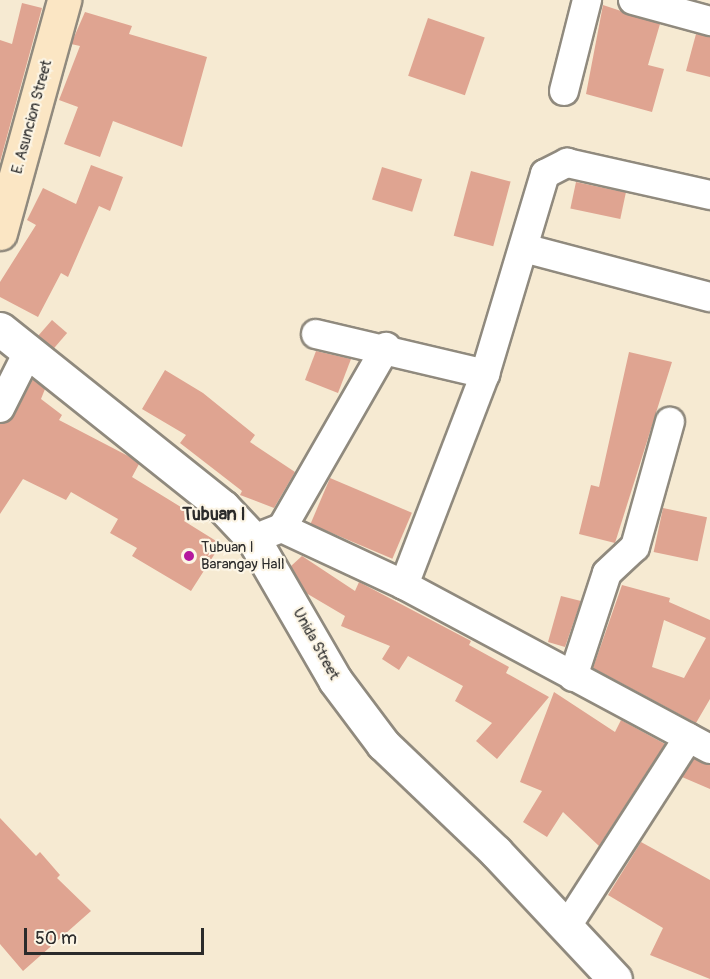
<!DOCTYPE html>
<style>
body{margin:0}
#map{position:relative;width:710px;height:979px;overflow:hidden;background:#f6ead2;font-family:Pangolin,sans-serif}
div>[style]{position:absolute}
.building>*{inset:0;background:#dfa491;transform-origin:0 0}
.roads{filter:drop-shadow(2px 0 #908a7e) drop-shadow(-2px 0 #908a7e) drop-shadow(0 2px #908a7e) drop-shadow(0 -2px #908a7e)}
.minor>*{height:28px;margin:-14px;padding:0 14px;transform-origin:14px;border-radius:14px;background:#fff}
.tertiary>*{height:33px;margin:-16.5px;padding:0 16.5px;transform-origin:16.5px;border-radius:16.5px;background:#fff}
.secondary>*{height:33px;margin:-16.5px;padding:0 16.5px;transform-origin:16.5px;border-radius:16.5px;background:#fbe6c4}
.dots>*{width:16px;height:16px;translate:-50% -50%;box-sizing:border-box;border:3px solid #fcf5e5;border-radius:50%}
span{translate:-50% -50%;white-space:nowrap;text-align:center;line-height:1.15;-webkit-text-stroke:4.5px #fcf5e5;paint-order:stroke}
.street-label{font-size:15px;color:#2b2b2b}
.poi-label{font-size:15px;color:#2b2b2b}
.left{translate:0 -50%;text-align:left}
.quarter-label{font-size:18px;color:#2b2b2b;font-weight:700}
.scale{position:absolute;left:24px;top:928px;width:180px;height:27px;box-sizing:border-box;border:3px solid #2b2b2b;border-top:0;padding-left:8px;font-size:18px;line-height:21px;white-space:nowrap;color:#2b2b2b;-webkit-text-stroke:4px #fcf5e5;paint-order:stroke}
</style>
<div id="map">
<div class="building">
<i style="clip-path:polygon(22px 3px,42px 8px,0 162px,0 40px,12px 44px)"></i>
<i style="clip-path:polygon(603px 5px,660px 24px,648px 65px,664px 69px,652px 112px,586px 94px)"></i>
<i style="clip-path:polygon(85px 12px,132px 26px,129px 34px,207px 57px,182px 147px,113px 121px,100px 157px,64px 144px,78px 107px,59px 100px,80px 46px,71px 44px)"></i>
<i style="left:428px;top:18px;width:60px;height:61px;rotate:19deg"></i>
<i style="clip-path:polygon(696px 34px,710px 37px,710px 77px,686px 71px)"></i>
<i style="clip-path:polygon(91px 165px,123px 177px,110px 211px,99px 206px,68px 277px,61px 273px,38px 317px,0 297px,0 282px,36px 225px,27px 220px,43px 188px,76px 204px)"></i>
<i style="left:382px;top:167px;width:42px;height:34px;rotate:17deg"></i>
<i style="left:471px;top:171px;width:41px;height:67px;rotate:15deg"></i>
<i style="left:576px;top:182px;width:51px;height:27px;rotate:12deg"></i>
<i style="left:52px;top:320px;width:20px;height:21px;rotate:41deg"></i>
<i style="clip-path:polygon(316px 351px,351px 359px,338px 393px,305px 380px)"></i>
<i style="clip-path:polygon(629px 352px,672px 362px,615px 543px,579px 534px,591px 485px,599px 487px)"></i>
<i style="clip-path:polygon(165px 370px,203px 393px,255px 435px,250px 442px,295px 472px,274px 508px,240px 495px,242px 491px,180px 443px,186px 435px,142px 409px)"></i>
<i style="clip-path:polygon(33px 379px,45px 389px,41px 399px,62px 415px,59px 420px,132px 458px,139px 464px,132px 477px,189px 512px,184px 521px,221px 544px,191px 591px,132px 556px,137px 548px,110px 533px,118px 519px,71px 492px,66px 500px,23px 479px,0 514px,0 424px,14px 416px)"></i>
<i style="left:330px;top:478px;width:89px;height:50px;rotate:23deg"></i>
<i style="left:663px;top:508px;width:45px;height:45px;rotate:12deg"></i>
<i style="clip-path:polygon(302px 556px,355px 591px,359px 582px,471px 641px,469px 645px,509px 667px,506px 673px,549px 697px,497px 759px,476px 741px,492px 723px,455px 701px,463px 686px,408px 656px,399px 670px,382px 659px,390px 646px,341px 626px,345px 616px,306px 593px,291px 566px)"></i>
<i style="clip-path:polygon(evenodd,622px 585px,670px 598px,669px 602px,710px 620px,710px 699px,696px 723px,593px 668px,622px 585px,664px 620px,706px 638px,684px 678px,652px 667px,664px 620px)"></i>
<i style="clip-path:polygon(561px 596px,581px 601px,565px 647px,548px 642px)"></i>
<i style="clip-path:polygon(554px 692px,615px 732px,621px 720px,665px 744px,599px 846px,563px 812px,547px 837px,523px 822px,542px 791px,520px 782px)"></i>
<i style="clip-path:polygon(694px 759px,710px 765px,710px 789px,682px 777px)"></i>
<i style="clip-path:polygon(0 818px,36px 856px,40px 852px,60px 875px,57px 878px,91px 911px,23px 971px,0 944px)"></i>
<i style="clip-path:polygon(641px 842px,710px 880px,710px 979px,650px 955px,663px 928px,608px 895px)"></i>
</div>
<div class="roads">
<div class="minor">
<i style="left:633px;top:0;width:80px;rotate:15.3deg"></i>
<i style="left:564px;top:91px;width:94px;rotate:-75.8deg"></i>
<i style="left:524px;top:248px;width:192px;rotate:14.8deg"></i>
<i style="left:316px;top:334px;width:174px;rotate:13.3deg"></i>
<i style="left:0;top:408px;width:63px;rotate:-63.4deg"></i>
<i style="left:282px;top:528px;width:135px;rotate:25deg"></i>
<i style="left:404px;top:585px;width:347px;rotate:28.2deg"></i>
<i style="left:266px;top:534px;width:17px;rotate:-21deg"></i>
<i style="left:282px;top:528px;width:209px;rotate:-60.1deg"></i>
<i style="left:404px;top:585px;width:226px;rotate:-69deg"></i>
<i style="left:485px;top:374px;width:209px;rotate:-73.3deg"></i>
<i style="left:545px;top:174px;width:25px;rotate:-27deg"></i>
<i style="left:567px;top:163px;width:147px;rotate:12.6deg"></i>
<i style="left:573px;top:677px;width:109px;rotate:-71.9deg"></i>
<i style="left:607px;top:573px;width:38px;rotate:-43deg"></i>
<i style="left:635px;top:547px;width:130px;rotate:-74.4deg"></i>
<i style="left:567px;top:926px;width:224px;rotate:-57.2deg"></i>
</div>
<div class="tertiary">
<i style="left:0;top:329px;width:285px;rotate:38.6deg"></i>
<i style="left:223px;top:507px;width:45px;rotate:46.8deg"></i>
<i style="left:254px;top:540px;width:162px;rotate:59.9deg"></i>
<i style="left:335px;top:680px;width:80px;rotate:53.1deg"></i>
<i style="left:383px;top:744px;width:156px;rotate:43.7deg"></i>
<i style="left:496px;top:852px;width:174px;rotate:46.9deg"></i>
</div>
<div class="secondary">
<i style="left:0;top:233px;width:242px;rotate:-74.6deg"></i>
</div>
</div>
<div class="dots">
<i style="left:189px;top:556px;background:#b5179e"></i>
</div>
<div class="street-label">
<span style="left:32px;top:117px;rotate:-75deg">E. Asuncion Street</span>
<span style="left:316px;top:644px;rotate:61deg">Unida Street</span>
</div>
<div class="poi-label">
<span class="left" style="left:201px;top:556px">Tubuan I<br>Barangay Hall</span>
</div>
<div class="quarter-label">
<span style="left:214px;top:515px">Tubuan I</span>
</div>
<div class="scale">50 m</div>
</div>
